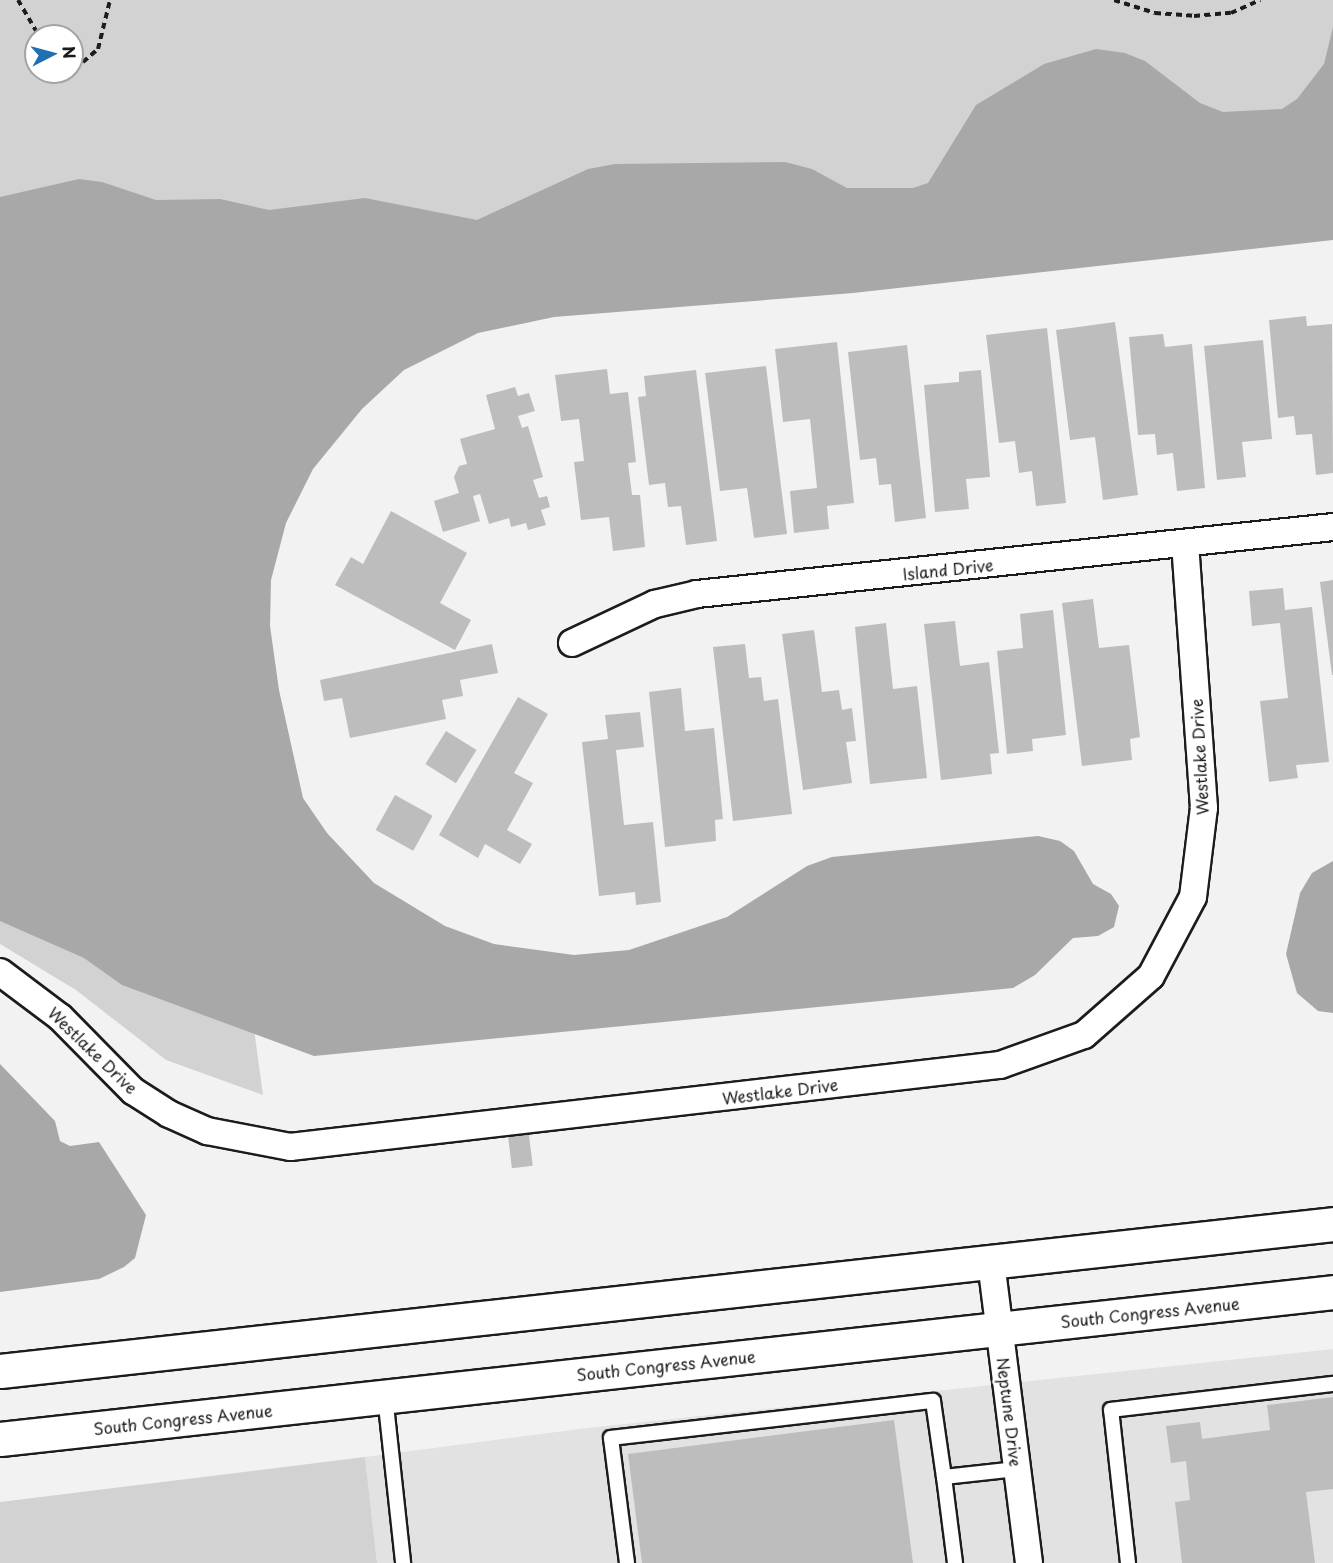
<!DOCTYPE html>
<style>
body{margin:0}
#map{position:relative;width:1333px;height:1563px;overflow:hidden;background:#f2f2f2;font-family:"Playpen Sans",sans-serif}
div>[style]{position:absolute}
.built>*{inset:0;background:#e2e2e2}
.green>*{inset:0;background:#d2d2d2}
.water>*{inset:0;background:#a8a8a8}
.building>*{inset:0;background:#bdbdbd;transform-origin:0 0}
.path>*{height:4px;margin-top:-2px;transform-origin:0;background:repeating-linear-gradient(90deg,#1c1c1c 0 6px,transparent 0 10.5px)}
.roads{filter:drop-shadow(2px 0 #1c1c1c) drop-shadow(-2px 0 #1c1c1c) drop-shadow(0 2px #1c1c1c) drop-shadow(0 -2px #1c1c1c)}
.service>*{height:14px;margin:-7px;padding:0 7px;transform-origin:7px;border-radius:7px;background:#fff}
.minor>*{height:26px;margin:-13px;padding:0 13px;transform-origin:13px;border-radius:13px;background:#fff}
.secondary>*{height:33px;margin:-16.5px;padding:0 16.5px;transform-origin:16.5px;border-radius:16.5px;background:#fff}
span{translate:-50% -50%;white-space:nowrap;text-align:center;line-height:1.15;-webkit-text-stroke:5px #fff;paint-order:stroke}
.street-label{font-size:16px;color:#1c1c1c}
.north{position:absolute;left:24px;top:24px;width:60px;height:60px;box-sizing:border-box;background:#fff;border:2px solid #a4a4a4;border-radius:50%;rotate:84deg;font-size:16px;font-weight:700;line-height:24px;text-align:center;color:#1c1c1c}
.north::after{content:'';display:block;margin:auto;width:21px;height:27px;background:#1f6fb2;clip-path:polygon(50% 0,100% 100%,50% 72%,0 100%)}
</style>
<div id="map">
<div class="built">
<i style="clip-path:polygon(1333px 1349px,1333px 1563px,377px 1563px,365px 1457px,587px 1428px)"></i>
</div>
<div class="green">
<i style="clip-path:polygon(evenodd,0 0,1333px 0,1333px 214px,267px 317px,182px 504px,263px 1095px,166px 1060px,76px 990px,0 944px,0 0,36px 36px,72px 36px,72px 72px,36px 72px,36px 36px)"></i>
<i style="clip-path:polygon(365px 1457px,377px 1563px,0 1563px,0 1502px)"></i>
</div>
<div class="water">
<i style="clip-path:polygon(1333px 27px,1333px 240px,853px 293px,554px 317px,478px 333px,404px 370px,362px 409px,313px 469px,286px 523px,271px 580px,270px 626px,279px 690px,303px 798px,327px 833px,374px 883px,445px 926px,494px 944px,574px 955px,629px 950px,727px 917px,807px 866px,832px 857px,1038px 836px,1060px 841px,1074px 851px,1093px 884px,1111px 894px,1119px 906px,1114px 927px,1098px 936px,1073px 938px,1035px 975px,1013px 988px,314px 1056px,122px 985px,84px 958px,0 921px,0 197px,79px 179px,102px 182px,156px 200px,220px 199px,269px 210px,365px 198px,477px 220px,588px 169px,615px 164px,785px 162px,812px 169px,847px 188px,913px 188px,928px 183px,976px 105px,1044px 64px,1096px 49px,1125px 53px,1145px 61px,1200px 103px,1223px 112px,1282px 109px,1297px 99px,1324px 64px)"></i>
<i style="clip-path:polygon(1333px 861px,1333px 1013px,1318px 1011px,1297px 993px,1286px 954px,1300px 893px,1312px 873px)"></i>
<i style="clip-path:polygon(0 1064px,55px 1121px,60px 1141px,70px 1146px,99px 1142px,146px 1215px,135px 1258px,124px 1267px,99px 1279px,0 1292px)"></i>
</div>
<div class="building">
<i style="clip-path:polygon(1306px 316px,1307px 326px,1332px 324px,1333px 473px,1316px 475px,1312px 434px,1296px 435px,1294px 416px,1278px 418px,1269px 320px)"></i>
<i style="clip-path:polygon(1115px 322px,1138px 495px,1103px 500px,1095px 437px,1070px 440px,1056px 330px)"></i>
<i style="clip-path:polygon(1047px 328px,1066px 503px,1036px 506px,1032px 471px,1019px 473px,1015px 441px,999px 443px,986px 335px)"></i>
<i style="clip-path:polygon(1163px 334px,1165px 347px,1192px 344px,1205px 488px,1177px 491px,1173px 453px,1157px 455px,1155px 434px,1138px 435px,1129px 337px)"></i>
<i style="clip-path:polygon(1263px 340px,1272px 439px,1242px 442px,1246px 477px,1217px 480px,1204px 346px)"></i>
<i style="clip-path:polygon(837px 342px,854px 503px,827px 506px,829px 529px,794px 533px,790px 491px,817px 488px,810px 419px,783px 422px,775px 349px)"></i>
<i style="clip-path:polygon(907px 345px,926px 518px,895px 522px,891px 484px,879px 485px,876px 458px,860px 460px,848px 352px)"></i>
<i style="clip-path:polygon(766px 366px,787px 534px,754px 538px,747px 488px,720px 491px,705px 373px)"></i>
<i style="clip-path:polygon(607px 369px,610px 394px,628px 392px,636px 462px,628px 463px,632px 495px,640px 495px,645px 547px,613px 551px,609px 517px,581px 520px,574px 462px,584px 461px,579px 419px,561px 421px,555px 375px)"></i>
<i style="clip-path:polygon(696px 370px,717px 541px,686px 545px,681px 506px,668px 507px,665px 483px,649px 485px,638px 397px,646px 396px,644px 376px)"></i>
<i style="clip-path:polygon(981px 370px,990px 477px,966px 479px,969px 509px,935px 512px,924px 385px,959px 382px,959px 372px)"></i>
<i style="clip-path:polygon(515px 387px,518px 396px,529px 393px,535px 411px,518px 416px,522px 428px,528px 426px,543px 477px,533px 480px,539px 498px,547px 496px,550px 507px,541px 510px,546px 525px,528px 530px,526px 523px,511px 527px,509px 518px,489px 524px,480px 494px,473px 496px,480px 521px,443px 532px,434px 501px,459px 493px,454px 477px,459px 466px,467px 464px,460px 439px,495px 429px,486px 395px)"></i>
<i style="clip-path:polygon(391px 511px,467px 553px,440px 603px,471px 620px,455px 650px,335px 585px,351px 557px,363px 564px)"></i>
<i style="clip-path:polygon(1333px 580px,1333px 675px,1332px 675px,1320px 582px)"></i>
<i style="clip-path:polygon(1283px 588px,1285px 610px,1312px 607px,1329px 762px,1296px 765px,1298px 778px,1269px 782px,1260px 701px,1288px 698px,1280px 623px,1252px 626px,1249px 591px)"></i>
<i style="clip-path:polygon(1093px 599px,1099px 648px,1129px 645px,1140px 737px,1130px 739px,1132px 760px,1082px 766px,1062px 603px)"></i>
<i style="clip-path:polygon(1053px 610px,1066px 735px,1032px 739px,1033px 751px,1007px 754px,997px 651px,1023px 648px,1020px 614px)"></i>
<i style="clip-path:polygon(955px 621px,960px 666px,989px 662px,999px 753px,990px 754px,992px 774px,941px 780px,924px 624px)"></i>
<i style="clip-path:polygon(886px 623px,893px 689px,917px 686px,927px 778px,870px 784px,855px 627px)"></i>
<i style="clip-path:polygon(814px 630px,822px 692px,839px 690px,842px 710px,852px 708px,856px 741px,846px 742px,852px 783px,803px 790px,782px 634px)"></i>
<i style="clip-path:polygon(492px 644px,498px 673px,460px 680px,463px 696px,442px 700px,446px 719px,350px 738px,342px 698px,324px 701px,320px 680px)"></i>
<i style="clip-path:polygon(745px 644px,749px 678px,761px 677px,764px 701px,778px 699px,792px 814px,733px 821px,713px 647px)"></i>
<i style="clip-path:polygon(681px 688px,685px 731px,714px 728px,723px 819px,715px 820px,716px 841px,665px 847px,649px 692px)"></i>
<i style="clip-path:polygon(518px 697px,548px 714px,514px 773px,533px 783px,507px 830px,532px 844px,520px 864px,485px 844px,478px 858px,439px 835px)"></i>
<i style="clip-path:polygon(640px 712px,644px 747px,616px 750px,624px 825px,653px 822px,661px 902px,636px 905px,635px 892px,599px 896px,582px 742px,608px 739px,605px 715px)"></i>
<i style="left:446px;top:731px;width:36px;height:39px;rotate:32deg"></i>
<i style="left:395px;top:795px;width:43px;height:40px;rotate:29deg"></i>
<i style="left:528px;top:1127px;width:39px;height:21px;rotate:83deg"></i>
<i style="clip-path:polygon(1333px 1397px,1333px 1489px,1306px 1492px,1315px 1563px,1182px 1563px,1175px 1502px,1190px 1500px,1186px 1461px,1171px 1463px,1166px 1426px,1200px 1422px,1202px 1439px,1270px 1430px,1267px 1405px)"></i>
<i style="clip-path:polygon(894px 1420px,913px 1563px,642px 1563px,628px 1454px)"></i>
</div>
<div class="path">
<i style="left:18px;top:0;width:42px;rotate:59.7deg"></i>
<i style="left:1114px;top:0;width:43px;rotate:17.6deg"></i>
<i style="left:1155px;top:13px;width:39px;rotate:4deg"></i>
<i style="left:1194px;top:16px;width:37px;rotate:-5deg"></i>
<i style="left:1231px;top:13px;width:32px;rotate:-24deg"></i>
<i style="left:72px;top:64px;width:11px;rotate:-10deg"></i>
<i style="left:83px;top:62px;width:20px;rotate:-41deg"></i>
<i style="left:98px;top:49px;width:50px;rotate:-76.2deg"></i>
</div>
<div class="roads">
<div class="service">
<i style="left:385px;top:1396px;width:168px;rotate:83.8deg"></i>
<i style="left:944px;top:1477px;width:87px;rotate:82.7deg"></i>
<i style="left:627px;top:1563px;width:126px;rotate:-97.3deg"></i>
<i style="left:611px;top:1438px;width:324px;rotate:-6.6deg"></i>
<i style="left:933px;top:1401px;width:77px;rotate:81.8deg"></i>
<i style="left:944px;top:1477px;width:73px;rotate:-6.3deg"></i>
<i style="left:1128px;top:1563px;width:154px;rotate:-96.3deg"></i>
<i style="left:1111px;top:1410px;width:224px;rotate:-6.7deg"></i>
</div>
<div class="minor">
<i style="left:572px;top:643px;width:92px;rotate:-25.2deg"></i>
<i style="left:655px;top:604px;width:43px;rotate:-13.4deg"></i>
<i style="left:697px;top:594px;width:640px;rotate:-6.01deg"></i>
<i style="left:0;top:972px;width:75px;rotate:36.9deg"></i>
<i style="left:60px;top:1017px;width:104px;rotate:45.4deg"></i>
<i style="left:133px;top:1091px;width:43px;rotate:32.6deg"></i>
<i style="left:169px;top:1114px;width:42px;rotate:24.1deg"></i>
<i style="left:207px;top:1131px;width:85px;rotate:10.9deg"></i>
<i style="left:290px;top:1147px;width:715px;rotate:-6.59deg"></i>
<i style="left:1000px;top:1065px;width:89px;rotate:-19.7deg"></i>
<i style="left:1084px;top:1035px;width:89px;rotate:-41.4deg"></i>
<i style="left:1151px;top:976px;width:89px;rotate:-62deg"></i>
<i style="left:1193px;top:897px;width:90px;rotate:-83deg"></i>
<i style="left:1204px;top:808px;width:263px;rotate:-94.1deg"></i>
<i style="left:991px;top:1262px;width:303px;rotate:82.8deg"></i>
</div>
<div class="secondary">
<i style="left:0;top:1371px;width:1341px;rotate:-6.29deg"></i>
<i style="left:0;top:1439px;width:1341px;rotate:-6.29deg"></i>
</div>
</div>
<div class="street-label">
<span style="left:948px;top:569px;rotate:-6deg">Island Drive</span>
<span style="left:1199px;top:757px;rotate:-93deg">Westlake Drive</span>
<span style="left:93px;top:1050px;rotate:44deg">Westlake Drive</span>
<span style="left:780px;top:1091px;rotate:-7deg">Westlake Drive</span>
<span style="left:1150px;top:1312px;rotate:-6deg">South Congress Avenue</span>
<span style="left:666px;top:1365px;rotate:-6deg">South Congress Avenue</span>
<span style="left:1010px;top:1412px;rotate:83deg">Neptune Drive</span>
<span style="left:183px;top:1419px;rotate:-6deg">South Congress Avenue</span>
</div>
<div class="north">N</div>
</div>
